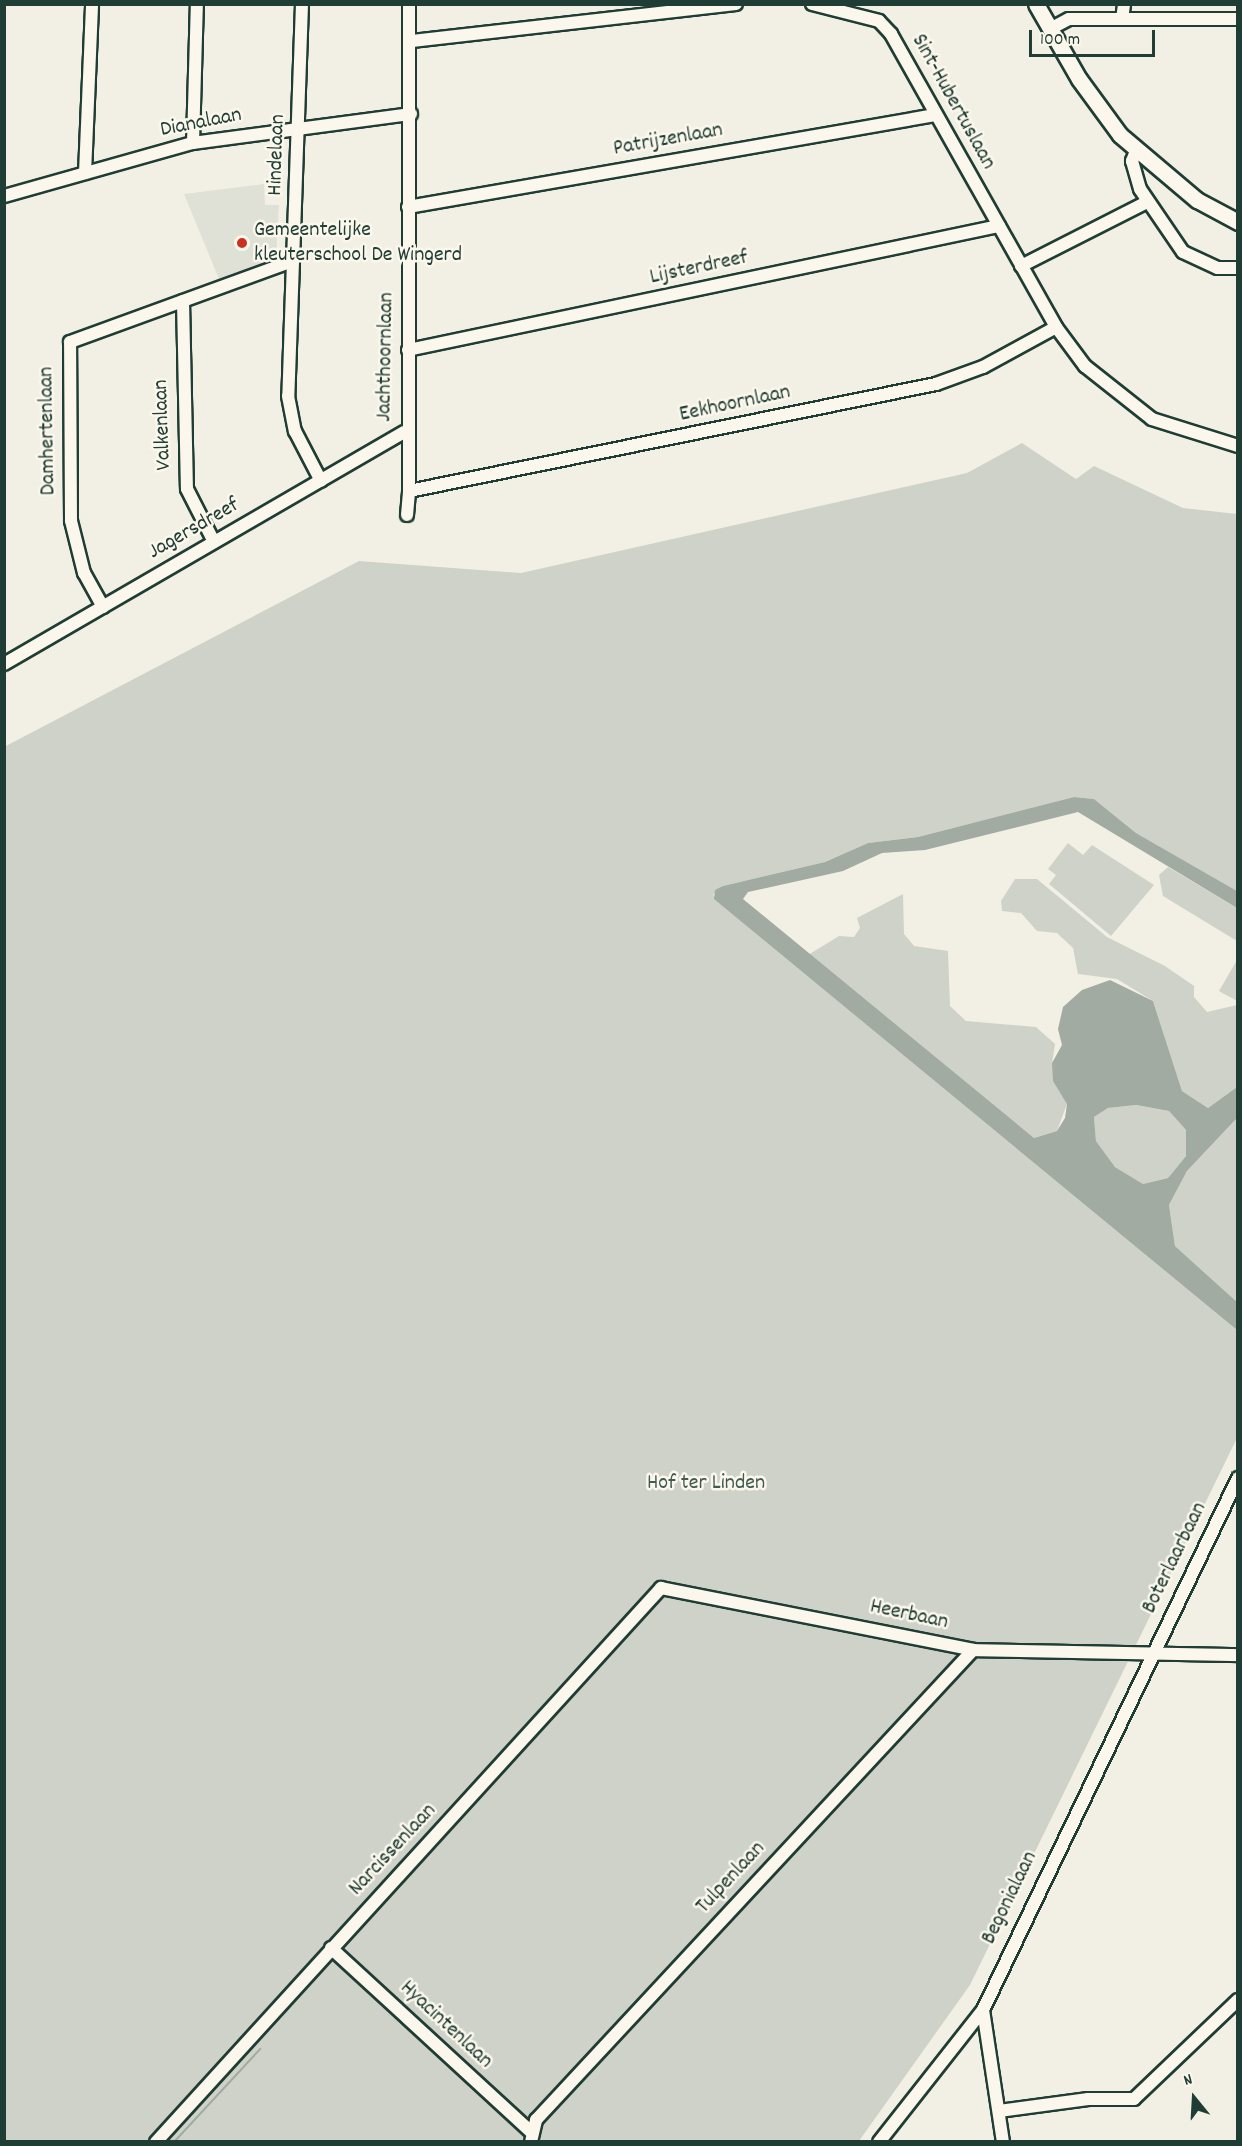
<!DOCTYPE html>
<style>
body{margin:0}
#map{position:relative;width:1242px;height:2146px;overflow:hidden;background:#f2f0e5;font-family:Dekko,sans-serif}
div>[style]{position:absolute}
.built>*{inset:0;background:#e0e1d6}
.green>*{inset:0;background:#cfd2c8}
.water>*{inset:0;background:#a2aba1}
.stream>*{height:2px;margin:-1px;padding:0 1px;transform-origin:1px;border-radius:1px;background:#a2aba1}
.roads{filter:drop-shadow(2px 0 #1f3d34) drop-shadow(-2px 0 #1f3d34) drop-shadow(0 2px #1f3d34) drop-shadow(0 -2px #1f3d34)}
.minor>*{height:12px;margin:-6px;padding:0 6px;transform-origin:6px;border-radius:6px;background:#fbf7ec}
.major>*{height:15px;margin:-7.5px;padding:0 7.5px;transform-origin:7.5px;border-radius:7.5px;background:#fbf7ec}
.dots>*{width:16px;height:16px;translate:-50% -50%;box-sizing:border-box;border:3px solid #fbf7ec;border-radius:50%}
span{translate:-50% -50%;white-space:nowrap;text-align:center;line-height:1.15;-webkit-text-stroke:5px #fbf7ec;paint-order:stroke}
.street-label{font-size:22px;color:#1f3d34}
.poi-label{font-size:22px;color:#1f3d34}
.left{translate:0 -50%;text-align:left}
.park-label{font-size:22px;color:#425b52}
.frame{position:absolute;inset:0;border:6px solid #1f3d34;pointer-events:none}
.north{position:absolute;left:1164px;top:2068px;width:60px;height:60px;-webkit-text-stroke:4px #fbf7ec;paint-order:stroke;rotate:342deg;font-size:16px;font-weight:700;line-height:24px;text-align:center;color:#1f3d34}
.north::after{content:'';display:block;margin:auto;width:21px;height:27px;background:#1f3d34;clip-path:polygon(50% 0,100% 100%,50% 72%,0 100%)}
.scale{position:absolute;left:1029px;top:30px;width:126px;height:27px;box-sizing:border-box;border:3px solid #1f3d34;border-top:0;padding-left:8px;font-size:18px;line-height:21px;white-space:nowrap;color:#1f3d34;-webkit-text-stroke:4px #fbf7ec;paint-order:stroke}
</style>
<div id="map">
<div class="built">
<i style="clip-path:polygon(264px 184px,265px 205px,279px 205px,276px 259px,219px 279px,184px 194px)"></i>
</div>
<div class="green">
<i style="clip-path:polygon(1022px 443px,1076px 479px,1094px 466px,1183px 508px,1237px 514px,1237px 891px,1136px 833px,1094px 799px,1074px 797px,918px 837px,868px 843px,825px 862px,723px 886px,713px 895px,1237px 1330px,1237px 1438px,970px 1985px,859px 2141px,5px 2141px,4px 747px,359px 561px,521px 573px,967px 473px)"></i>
<i style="clip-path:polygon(1068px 843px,1083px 855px,1092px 845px,1154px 885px,1111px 936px,1049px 884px,1056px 875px,1048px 869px)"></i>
<i style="clip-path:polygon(1168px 867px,1237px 908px,1237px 941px,1163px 896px,1159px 875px)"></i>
<i style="clip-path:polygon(1015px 879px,1037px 879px,1107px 937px,1165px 966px,1194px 986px,1194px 997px,1207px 1012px,1237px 1005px,1237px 1087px,1208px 1108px,1182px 1091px,1153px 1001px,1117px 979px,1078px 974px,1073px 948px,1057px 933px,1037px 931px,1021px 913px,1002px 911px,1001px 901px)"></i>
<i style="clip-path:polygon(903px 894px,904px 934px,914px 946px,948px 951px,950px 1006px,966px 1021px,1036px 1027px,1055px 1044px,1052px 1063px,1067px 1104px,1057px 1131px,1034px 1138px,808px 955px,839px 936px,854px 937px,860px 928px,857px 918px)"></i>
<i style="clip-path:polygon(1237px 960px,1238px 1000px,1237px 1001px,1219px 991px)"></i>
<i style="clip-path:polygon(1136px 1105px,1169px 1111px,1186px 1130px,1186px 1156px,1168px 1178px,1143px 1184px,1115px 1167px,1096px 1141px,1094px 1117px,1108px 1108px)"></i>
<i style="clip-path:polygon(1237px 1118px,1237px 1302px,1175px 1246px,1169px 1205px,1187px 1171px)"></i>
</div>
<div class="water">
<i style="clip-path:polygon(evenodd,1074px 797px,1094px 799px,1136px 833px,1237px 891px,1237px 908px,1078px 812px,925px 850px,882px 853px,843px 871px,748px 892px,743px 899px,1034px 1138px,1057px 1131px,1065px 1118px,1067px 1104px,1053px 1081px,1052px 1063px,1062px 1045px,1058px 1029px,1063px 1007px,1082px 990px,1110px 980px,1153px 1001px,1182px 1091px,1208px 1108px,1237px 1087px,1237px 1118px,1187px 1171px,1169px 1205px,1175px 1246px,1237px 1302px,1237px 1330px,714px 899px,715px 890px,723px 886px,825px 862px,868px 843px,918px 837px,1074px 797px,1136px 1105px,1169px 1111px,1186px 1130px,1186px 1156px,1168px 1178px,1143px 1184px,1115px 1167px,1096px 1141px,1094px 1117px,1108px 1108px,1136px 1105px)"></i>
</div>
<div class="stream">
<i style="left:174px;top:2142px;width:127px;rotate:-47.2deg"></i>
</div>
<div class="roads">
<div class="minor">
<i style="left:302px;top:4px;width:392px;rotate:92deg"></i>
<i style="left:288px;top:396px;width:36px;rotate:79deg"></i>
<i style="left:295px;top:431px;width:56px;rotate:62.5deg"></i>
<i style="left:409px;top:4px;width:487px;rotate:90deg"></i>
<i style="left:409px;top:491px;width:538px;rotate:-11.48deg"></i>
<i style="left:936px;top:384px;width:50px;rotate:-19.9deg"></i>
<i style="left:983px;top:367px;width:83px;rotate:-28.7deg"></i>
<i style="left:812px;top:4px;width:69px;rotate:14.2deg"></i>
<i style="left:879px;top:21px;width:18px;rotate:47deg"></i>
<i style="left:891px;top:34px;width:336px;rotate:60.6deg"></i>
<i style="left:1056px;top:327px;width:49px;rotate:53.4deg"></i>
<i style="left:1085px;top:366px;width:85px;rotate:38.3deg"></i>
<i style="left:1152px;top:419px;width:90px;rotate:17.4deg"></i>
<i style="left:1122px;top:19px;width:15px;rotate:-82deg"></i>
<i style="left:1050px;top:29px;width:21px;rotate:-28deg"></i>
<i style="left:1069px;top:19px;width:169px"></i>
<i style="left:412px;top:41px;width:326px;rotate:-6.5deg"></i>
<i style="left:193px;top:143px;width:139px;rotate:-88.4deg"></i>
<i style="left:1136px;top:151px;width:11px;rotate:112deg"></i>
<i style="left:1132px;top:161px;width:29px;rotate:74deg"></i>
<i style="left:1140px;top:189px;width:76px;rotate:55.7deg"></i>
<i style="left:1183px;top:252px;width:38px;rotate:25deg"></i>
<i style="left:1218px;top:268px;width:20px"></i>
<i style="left:85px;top:173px;width:169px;rotate:-87.6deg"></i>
<i style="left:4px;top:196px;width:196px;rotate:-15.7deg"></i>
<i style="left:193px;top:143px;width:220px;rotate:-7.6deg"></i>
<i style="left:408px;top:207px;width:535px;rotate:-9.9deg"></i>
<i style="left:1021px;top:266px;width:141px;rotate:-26.9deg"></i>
<i style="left:183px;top:301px;width:188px;rotate:88.8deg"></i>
<i style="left:187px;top:489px;width:59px;rotate:63deg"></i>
<i style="left:408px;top:350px;width:604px;rotate:-11.85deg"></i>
<i style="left:407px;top:515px;width:24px;rotate:-85deg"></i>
<i style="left:103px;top:607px;width:39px;rotate:-119deg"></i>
<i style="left:84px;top:573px;width:54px;rotate:-104deg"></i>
<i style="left:71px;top:521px;width:179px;rotate:-90.3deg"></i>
<i style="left:70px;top:342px;width:237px;rotate:-20deg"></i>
<i style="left:4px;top:664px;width:463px;rotate:-30.1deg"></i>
<i style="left:331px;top:1948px;width:273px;rotate:42.6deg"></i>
<i style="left:983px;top:2010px;width:134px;rotate:81.4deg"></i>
<i style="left:999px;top:2111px;width:90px;rotate:-7.7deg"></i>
<i style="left:1088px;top:2099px;width:46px"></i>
<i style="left:1134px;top:2099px;width:144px;rotate:-43.6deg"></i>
<i style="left:156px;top:2142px;width:750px;rotate:-47.65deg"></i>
<i style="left:661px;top:1588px;width:318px;rotate:11.2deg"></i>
<i style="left:973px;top:1650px;width:265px;rotate:1.1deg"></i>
<i style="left:531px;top:2142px;width:23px;rotate:-77deg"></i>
<i style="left:536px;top:2120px;width:642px;rotate:-47.08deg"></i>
<i style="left:879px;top:2142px;width:168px;rotate:-51.8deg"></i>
<i style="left:983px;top:2010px;width:590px;rotate:-64.39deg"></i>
</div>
<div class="major">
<i style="left:1036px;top:4px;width:86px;rotate:60.2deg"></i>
<i style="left:1079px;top:79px;width:69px;rotate:53.8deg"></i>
<i style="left:1120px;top:135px;width:101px;rotate:40.2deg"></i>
<i style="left:1197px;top:200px;width:47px;rotate:28.2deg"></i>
</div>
</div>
<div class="dots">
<i style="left:242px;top:243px;background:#c8321e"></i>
</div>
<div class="street-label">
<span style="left:953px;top:102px;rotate:61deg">Sint-Hubertuslaan</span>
<span style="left:201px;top:123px;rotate:-11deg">Dianalaan</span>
<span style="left:668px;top:140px;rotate:-10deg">Patrijzenlaan</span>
<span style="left:277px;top:155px;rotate:-88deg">Hindelaan</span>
<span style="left:699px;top:268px;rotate:-12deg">Lijsterdreef</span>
<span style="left:386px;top:357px;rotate:-89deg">Jachthoornlaan</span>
<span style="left:735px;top:404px;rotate:-12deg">Eekhoornlaan</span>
<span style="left:163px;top:425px;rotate:-92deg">Valkenlaan</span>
<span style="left:48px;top:431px;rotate:-91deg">Damhertenlaan</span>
<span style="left:194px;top:529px;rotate:-30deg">Jagersdreef</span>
<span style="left:1175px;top:1558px;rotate:-64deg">Boterlaarbaan</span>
<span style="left:909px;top:1615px;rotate:12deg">Heerbaan</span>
<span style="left:393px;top:1850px;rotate:-47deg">Narcissenlaan</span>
<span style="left:731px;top:1878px;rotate:-47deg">Tulpenlaan</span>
<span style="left:1010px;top:1898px;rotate:-64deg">Begonialaan</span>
<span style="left:446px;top:2025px;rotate:43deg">Hyacintenlaan</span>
</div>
<div class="poi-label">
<span class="left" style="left:254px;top:243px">Gemeentelijke<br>kleuterschool De Wingerd</span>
</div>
<div class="park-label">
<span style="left:706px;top:1484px">Hof ter Linden</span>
</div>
<div class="frame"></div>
<div class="north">N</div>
<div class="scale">100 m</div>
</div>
